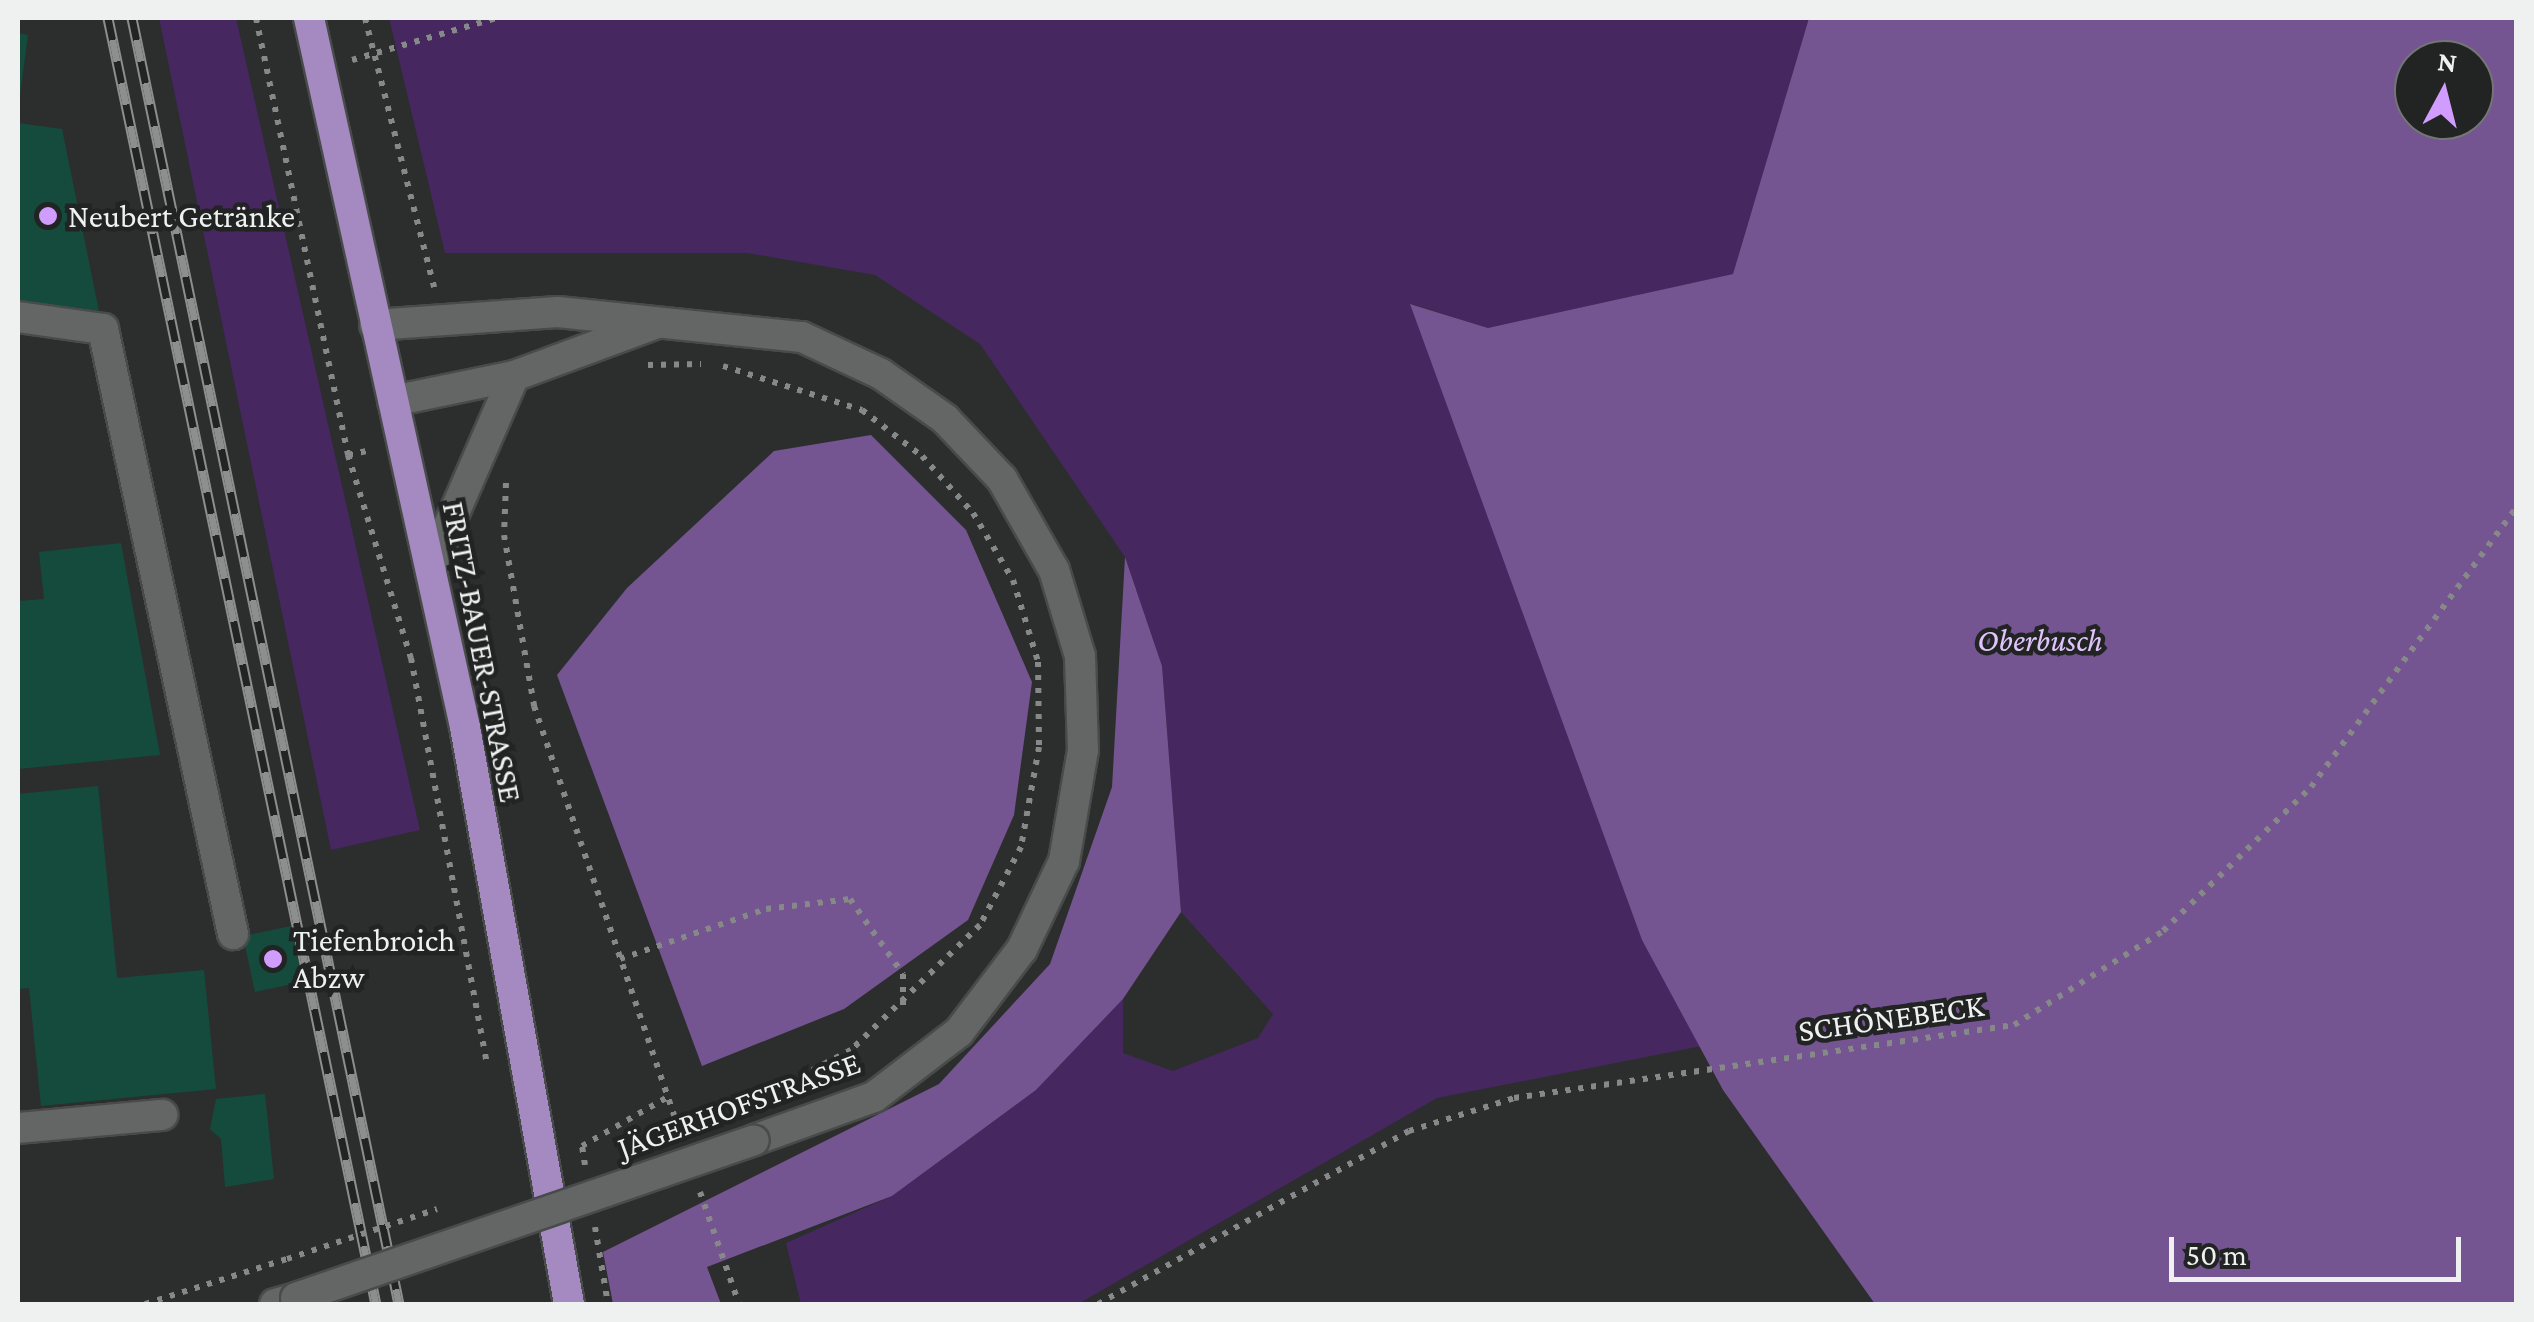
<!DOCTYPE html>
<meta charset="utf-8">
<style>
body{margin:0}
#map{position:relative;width:2534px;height:1322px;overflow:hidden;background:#2b2e2c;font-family:"Crimson Pro",serif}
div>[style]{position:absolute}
.green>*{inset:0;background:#462760}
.forest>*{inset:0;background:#755492}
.building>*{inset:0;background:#154b3c;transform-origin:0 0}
.path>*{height:6px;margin-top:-3px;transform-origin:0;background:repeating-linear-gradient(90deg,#868987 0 5px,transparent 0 13px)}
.roads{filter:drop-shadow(2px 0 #484b4a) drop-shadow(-2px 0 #484b4a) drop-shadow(0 2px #484b4a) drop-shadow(0 -2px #484b4a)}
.minor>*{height:30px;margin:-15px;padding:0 15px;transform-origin:15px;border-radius:15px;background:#636665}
.major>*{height:30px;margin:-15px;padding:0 15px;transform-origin:15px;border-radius:15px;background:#a589c1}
.rail>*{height:11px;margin-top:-5.5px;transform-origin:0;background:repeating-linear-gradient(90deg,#212423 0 22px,#8d8f8e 0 44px);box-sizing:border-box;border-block:2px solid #8d8f8e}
.path-bridge>*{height:6px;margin-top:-3px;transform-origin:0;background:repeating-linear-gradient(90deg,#868987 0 5px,transparent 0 13px)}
.bridges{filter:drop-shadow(2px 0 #484b4a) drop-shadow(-2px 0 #484b4a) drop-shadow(0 2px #484b4a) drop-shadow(0 -2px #484b4a)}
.minor-bridge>*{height:30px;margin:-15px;padding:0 15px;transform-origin:15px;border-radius:15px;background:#636665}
.dots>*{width:28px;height:28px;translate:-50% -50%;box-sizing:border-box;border:5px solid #212423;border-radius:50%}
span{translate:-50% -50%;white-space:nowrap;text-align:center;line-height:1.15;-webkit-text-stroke:9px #212423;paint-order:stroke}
.poi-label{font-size:32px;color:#eff1f0}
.left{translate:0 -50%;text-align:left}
.park-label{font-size:32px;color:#e0c5fc;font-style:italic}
.street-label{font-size:32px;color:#eff1f0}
.frame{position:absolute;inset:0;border:20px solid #eff1f0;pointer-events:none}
.north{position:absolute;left:2394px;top:40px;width:100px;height:100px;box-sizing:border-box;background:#212423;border:2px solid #737675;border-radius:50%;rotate:7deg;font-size:28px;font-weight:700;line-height:40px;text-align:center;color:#eff1f0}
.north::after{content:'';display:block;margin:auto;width:35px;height:45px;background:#d09dff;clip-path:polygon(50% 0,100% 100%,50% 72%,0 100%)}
.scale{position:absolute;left:2169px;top:1237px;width:292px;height:45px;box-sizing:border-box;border:5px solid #eff1f0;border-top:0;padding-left:12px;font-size:30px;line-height:35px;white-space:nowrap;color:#eff1f0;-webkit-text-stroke:8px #212423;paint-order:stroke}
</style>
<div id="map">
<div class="green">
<i style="clip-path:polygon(159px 18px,236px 18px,420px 830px,331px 850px)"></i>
<i style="clip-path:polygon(389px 18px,1809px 18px,1733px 274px,1488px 328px,1412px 304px,1642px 940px,1707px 1045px,1437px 1098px,1078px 1304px,801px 1304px,786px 1243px,892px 1196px,1036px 1090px,1123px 999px,1123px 1053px,1173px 1071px,1258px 1038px,1273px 1014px,1181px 912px,1162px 666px,1125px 557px,980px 344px,875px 275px,747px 253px,445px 253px)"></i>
</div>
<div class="forest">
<i style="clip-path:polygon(evenodd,1809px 18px,2516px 18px,2516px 1304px,1875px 1304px,1723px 1090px,1642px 940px,1410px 304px,1488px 328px,1733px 274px,1809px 18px,2414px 60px,2474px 60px,2474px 120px,2414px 120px,2414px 60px)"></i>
<i style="clip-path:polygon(871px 435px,966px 530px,1032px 682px,1014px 815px,968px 920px,844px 1009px,702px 1066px,557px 675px,627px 588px,774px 451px)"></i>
<i style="clip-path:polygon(1125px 557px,1162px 666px,1181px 912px,1123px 999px,1036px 1090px,892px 1196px,707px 1267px,721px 1304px,613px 1304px,603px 1252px,939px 1084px,1050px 964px,1112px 787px)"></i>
</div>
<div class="building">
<i style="clip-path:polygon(18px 33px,28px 35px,20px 95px,18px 95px)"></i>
<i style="clip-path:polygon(18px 123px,62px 129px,100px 316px,18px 303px)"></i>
<i style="clip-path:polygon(121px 543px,160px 755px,18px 769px,18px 601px,44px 599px,39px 552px)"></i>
<i style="clip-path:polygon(98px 786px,117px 978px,204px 970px,216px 1089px,41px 1106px,29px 988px,18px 989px,18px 794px)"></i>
<i style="left:291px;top:926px;width:57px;height:49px;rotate:78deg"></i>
<i style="clip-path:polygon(265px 1094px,274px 1179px,225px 1187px,221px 1139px,210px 1129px,216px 1099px)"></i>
</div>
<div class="path">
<i style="left:256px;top:18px;width:447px;rotate:78.1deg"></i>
<i style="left:348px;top:455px;width:213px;rotate:72.8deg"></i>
<i style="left:411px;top:658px;width:414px;rotate:79.4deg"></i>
<i style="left:365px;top:18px;width:278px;rotate:75.6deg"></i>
<i style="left:352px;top:60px;width:151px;rotate:-16.2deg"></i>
<i style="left:648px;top:365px;width:53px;rotate:-1.1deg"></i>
<i style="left:723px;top:366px;width:146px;rotate:17.6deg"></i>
<i style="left:862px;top:410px;width:76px;rotate:37.5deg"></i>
<i style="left:922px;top:456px;width:76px;rotate:48.2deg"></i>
<i style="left:973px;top:513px;width:78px;rotate:59.2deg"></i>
<i style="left:1013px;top:580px;width:86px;rotate:73deg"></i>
<i style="left:1038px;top:662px;width:85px;rotate:89.3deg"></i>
<i style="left:1039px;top:747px;width:102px;rotate:100.2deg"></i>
<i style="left:1021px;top:847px;width:88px;rotate:117.7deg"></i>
<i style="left:980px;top:925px;width:180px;rotate:135.9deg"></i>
<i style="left:851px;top:1050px;width:106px;rotate:152.5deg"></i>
<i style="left:348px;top:455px;width:24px;rotate:-12deg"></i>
<i style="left:506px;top:483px;width:52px;rotate:92.2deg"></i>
<i style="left:504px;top:535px;width:174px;rotate:80deg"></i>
<i style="left:534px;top:706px;width:451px;rotate:71.1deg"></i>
<i style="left:620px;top:959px;width:154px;rotate:-18.9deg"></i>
<i style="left:766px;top:909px;width:85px;rotate:-6.8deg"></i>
<i style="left:850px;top:899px;width:92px;rotate:54.8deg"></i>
<i style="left:903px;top:974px;width:32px;rotate:90deg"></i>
<i style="left:585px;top:1165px;width:19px;rotate:-99deg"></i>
<i style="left:582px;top:1146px;width:99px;rotate:-29.7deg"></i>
<i style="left:700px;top:1192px;width:119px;rotate:70.8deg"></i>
<i style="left:595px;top:1227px;width:78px;rotate:80.4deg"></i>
<i style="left:145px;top:1304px;width:149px;rotate:-17.6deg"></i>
<i style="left:1098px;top:1304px;width:356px;rotate:-29.1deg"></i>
<i style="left:1409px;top:1131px;width:110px;rotate:-17.4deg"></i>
<i style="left:1514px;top:1098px;width:505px;rotate:-8.31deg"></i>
<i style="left:2014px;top:1025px;width:176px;rotate:-32.2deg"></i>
<i style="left:2163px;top:931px;width:206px;rotate:-44.2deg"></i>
<i style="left:2311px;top:787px;width:346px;rotate:-53.7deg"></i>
</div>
<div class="roads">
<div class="minor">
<i style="left:18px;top:317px;width:86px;rotate:8deg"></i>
<i style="left:103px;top:329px;width:619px;rotate:77.87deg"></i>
<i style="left:375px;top:325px;width:183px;rotate:-4.1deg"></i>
<i style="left:558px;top:312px;width:245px;rotate:5.9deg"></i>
<i style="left:802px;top:337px;width:87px;rotate:25.1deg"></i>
<i style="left:881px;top:374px;width:78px;rotate:35.1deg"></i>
<i style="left:945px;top:419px;width:83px;rotate:46.5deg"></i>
<i style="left:1002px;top:479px;width:105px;rotate:60.3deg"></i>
<i style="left:1054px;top:570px;width:90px;rotate:73.2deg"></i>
<i style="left:1080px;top:656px;width:94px;rotate:88.2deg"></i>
<i style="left:1083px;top:750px;width:113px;rotate:99.7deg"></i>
<i style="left:1064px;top:861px;width:98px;rotate:115.5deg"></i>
<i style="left:1022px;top:949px;width:104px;rotate:127.2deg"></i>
<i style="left:959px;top:1032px;width:107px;rotate:142.6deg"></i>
<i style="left:874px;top:1097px;width:127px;rotate:160.3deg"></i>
<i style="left:393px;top:401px;width:124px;rotate:-11.7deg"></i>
<i style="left:514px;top:376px;width:153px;rotate:-20.3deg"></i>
<i style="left:431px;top:566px;width:207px;rotate:-66.4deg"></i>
<i style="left:18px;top:1128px;width:145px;rotate:-5.2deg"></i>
<i style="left:275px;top:1304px;width:22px;rotate:-16deg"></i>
</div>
<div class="major">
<i style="left:309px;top:18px;width:726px;rotate:77.59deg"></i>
<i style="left:465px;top:727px;width:586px;rotate:79.78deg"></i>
</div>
</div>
<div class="rail">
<i style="left:108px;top:18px;width:1314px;rotate:78.23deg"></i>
<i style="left:132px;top:18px;width:1313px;rotate:78.27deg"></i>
</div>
<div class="path-bridge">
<i style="left:287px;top:1259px;width:158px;rotate:-18.4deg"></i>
</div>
<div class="bridges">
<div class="minor-bridge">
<i style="left:296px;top:1298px;width:484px;rotate:-19deg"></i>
</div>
</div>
<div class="dots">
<i style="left:48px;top:216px;background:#d09dff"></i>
<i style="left:273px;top:959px;background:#d09dff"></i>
</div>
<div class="poi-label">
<span class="left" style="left:68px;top:216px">Neubert Getränke</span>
<span class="left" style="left:293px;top:959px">Tiefenbroich<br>Abzw</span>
</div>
<div class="park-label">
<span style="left:2040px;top:640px">Oberbusch</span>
</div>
<div class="street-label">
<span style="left:482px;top:652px;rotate:79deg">FRITZ-BAUER-STRASSE</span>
<span style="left:1891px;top:1018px;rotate:-8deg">SCHÖNEBECK</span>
<span style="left:739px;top:1105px;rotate:-20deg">JÄGERHOFSTRASSE</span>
</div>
<div class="frame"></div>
<div class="north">N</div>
<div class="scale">50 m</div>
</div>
